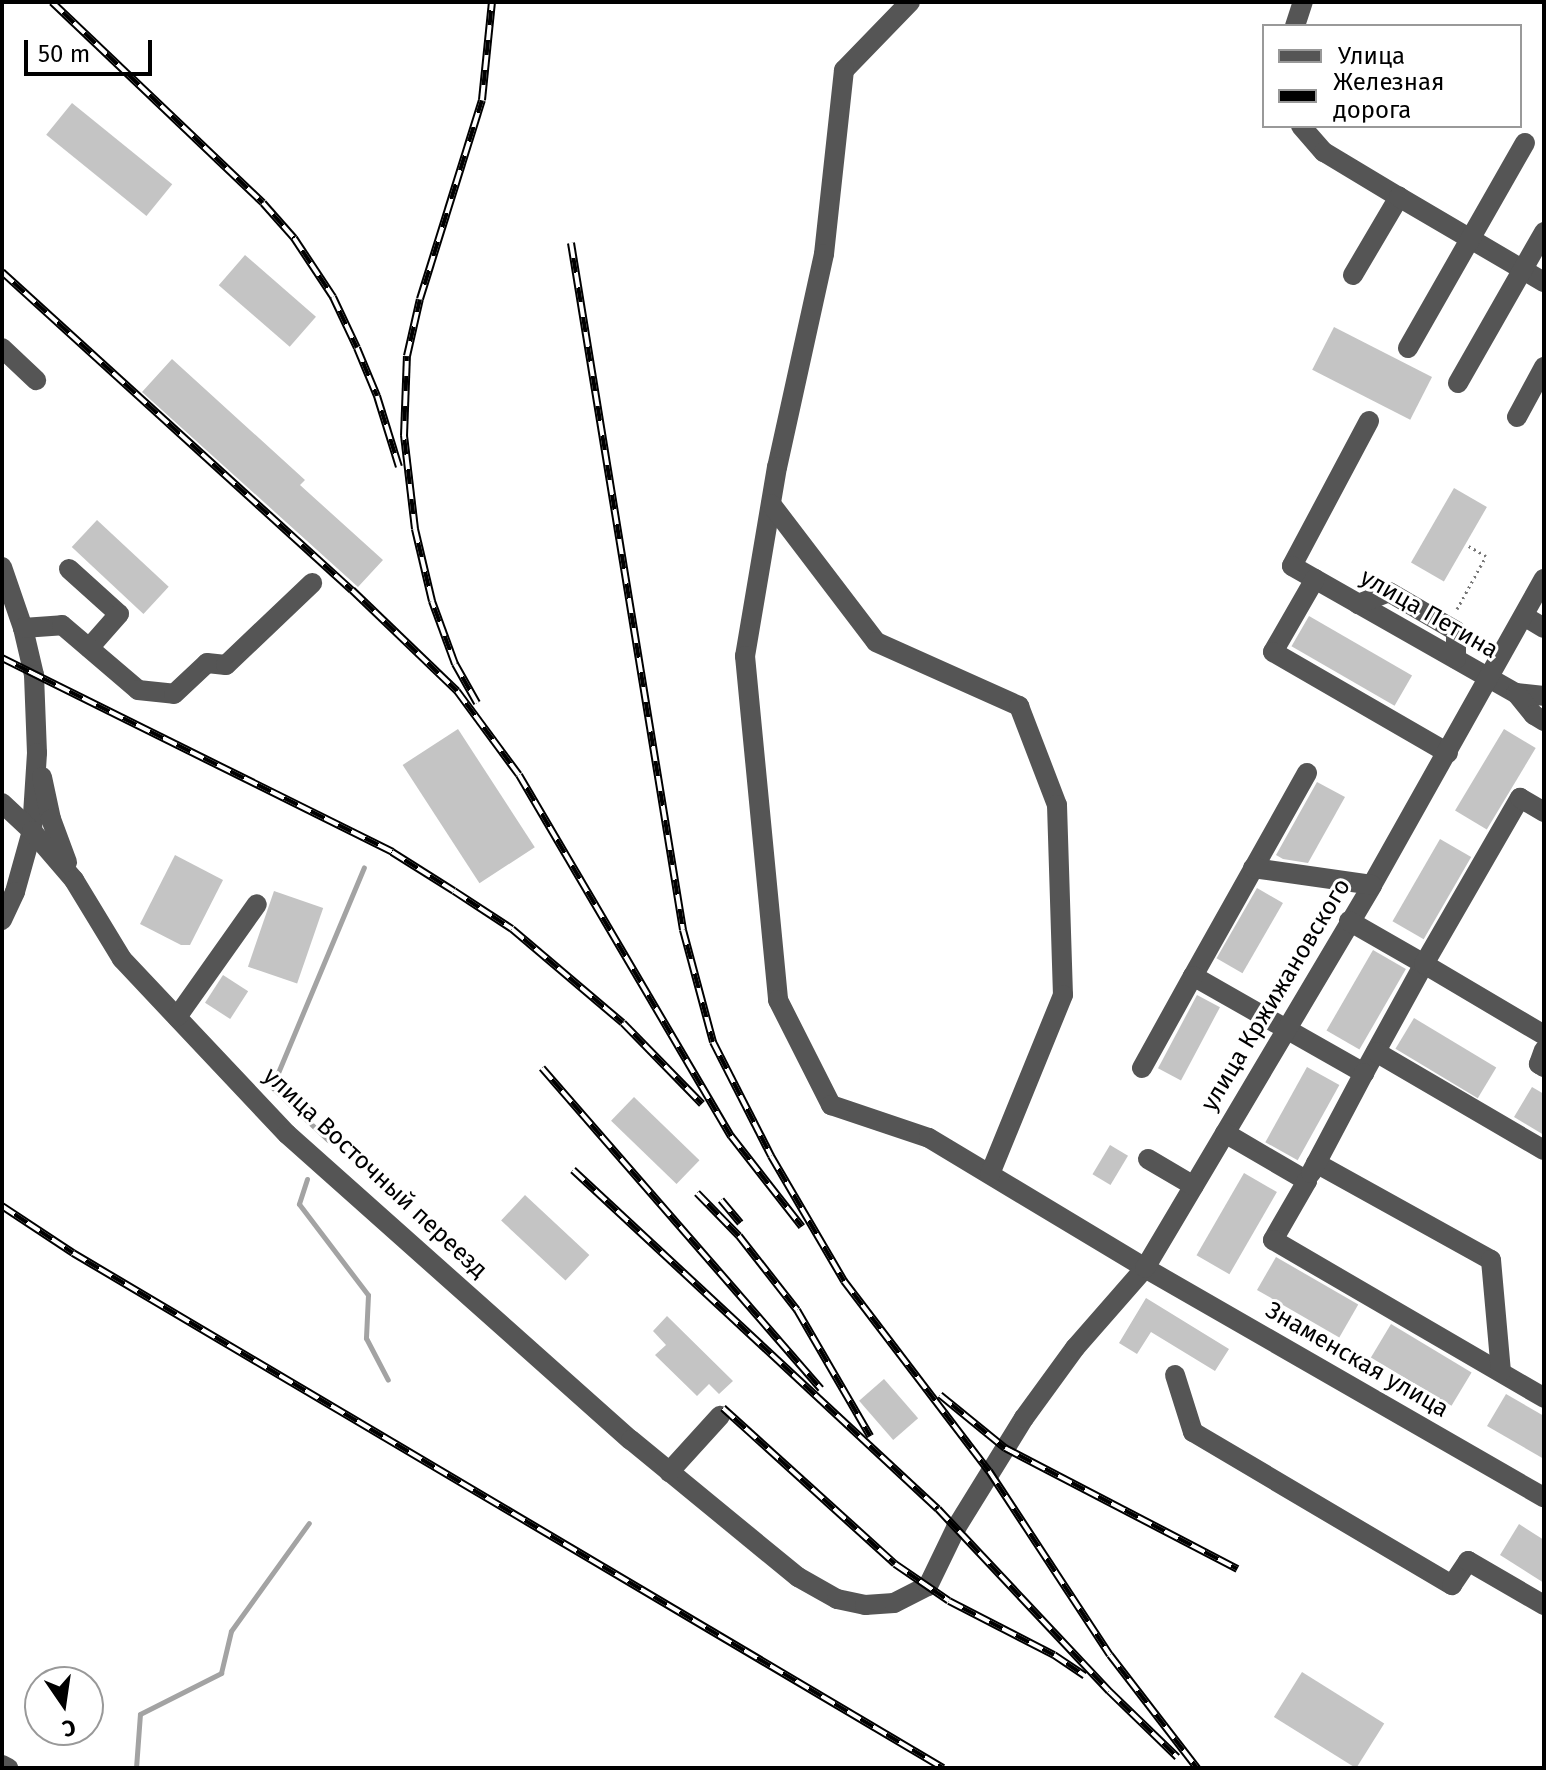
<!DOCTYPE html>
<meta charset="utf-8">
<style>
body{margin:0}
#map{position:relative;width:1546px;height:1770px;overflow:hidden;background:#fff;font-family:"Fira Sans",sans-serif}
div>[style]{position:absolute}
.stream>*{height:5px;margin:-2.5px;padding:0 2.5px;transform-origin:2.5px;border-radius:2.5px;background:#a3a3a3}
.building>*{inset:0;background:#c4c4c4;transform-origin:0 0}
.path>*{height:3px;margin-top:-1.5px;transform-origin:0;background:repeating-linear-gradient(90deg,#777 0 2px,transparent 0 6px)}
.minor>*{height:20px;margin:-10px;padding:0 10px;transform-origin:10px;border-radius:10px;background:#555}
.rail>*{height:8px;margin-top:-4px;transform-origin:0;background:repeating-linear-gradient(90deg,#fff 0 15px,#000 0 30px);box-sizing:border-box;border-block:2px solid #000}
span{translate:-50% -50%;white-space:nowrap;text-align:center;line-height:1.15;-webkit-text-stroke:6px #fff;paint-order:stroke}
.street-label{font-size:24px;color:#000}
.frame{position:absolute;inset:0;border:4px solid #000;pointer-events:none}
.legend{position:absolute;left:1262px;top:24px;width:260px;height:104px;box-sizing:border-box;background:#fff;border:2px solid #999;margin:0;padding:10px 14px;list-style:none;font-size:24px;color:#000}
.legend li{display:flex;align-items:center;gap:16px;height:40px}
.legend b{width:40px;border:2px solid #999}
.north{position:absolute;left:24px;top:1666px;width:80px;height:80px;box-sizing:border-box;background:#fff;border:2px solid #999;border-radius:50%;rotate:167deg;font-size:22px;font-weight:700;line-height:32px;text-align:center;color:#000}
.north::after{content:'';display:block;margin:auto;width:28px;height:36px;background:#000;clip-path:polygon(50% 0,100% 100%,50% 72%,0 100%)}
.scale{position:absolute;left:24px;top:40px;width:128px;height:36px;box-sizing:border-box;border:4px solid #000;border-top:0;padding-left:10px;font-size:24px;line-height:28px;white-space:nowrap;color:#000;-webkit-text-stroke:6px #fff;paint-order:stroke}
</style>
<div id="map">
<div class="stream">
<i style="left:328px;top:1140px;width:77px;rotate:-136.6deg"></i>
<i style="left:272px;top:1087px;width:238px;rotate:-67.3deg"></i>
<i style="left:307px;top:1179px;width:26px;rotate:108deg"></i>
<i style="left:299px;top:1204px;width:114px;rotate:52.8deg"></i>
<i style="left:368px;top:1295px;width:43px;rotate:92.7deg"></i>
<i style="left:366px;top:1338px;width:47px;rotate:62.4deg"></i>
<i style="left:136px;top:1768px;width:54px;rotate:-85.8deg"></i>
<i style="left:140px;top:1714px;width:91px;rotate:-26.8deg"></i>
<i style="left:221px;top:1673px;width:43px;rotate:-76.6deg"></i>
<i style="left:231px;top:1631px;width:133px;rotate:-54.2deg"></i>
</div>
<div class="building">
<i style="left:72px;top:103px;width:129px;height:41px;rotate:39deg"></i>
<i style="left:245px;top:255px;width:94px;height:40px;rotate:41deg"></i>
<i style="left:1334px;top:327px;width:110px;height:48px;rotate:27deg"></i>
<i style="clip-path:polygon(172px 359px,305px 480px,300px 485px,383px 560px,358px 587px,142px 392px)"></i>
<i style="left:1454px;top:488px;width:38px;height:86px;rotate:30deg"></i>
<i style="left:97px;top:520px;width:98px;height:37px;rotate:43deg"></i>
<i style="left:1309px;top:616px;width:119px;height:35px;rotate:30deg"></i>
<i style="left:458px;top:729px;width:141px;height:66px;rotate:57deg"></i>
<i style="left:1504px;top:729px;width:37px;height:95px;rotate:31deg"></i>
<i style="clip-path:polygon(1317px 782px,1345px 797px,1308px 863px,1283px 859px,1276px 855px)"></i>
<i style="left:1440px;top:839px;width:36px;height:95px;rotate:30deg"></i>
<i style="clip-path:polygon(175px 855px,223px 880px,190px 945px,181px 945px,140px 924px)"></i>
<i style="left:1257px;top:888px;width:30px;height:81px;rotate:30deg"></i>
<i style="left:274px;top:891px;width:52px;height:80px;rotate:19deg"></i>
<i style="left:1373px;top:950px;width:38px;height:93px;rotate:30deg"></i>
<i style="left:223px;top:975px;width:30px;height:33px;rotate:33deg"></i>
<i style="left:1197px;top:995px;width:26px;height:83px;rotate:28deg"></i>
<i style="left:1414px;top:1018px;width:96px;height:36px;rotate:31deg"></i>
<i style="left:1307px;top:1067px;width:37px;height:86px;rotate:29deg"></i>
<i style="clip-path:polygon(1532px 1087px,1544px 1094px,1544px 1135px,1514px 1117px)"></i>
<i style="left:634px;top:1097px;width:91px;height:33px;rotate:44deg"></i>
<i style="left:1110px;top:1145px;width:21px;height:34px;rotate:31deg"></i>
<i style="left:1244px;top:1173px;width:38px;height:95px;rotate:30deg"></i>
<i style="left:525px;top:1195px;width:88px;height:35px;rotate:43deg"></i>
<i style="left:1276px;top:1257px;width:95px;height:38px;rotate:30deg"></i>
<i style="clip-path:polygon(1146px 1298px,1229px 1349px,1215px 1371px,1151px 1332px,1137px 1354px,1119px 1343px)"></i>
<i style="clip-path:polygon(667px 1316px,733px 1381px,719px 1394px,709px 1384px,697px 1396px,655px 1355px,666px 1345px,653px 1331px)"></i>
<i style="left:1391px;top:1324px;width:94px;height:39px;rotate:31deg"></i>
<i style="left:884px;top:1379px;width:52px;height:33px;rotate:49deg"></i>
<i style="clip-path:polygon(1506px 1394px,1544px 1416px,1544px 1459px,1487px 1426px)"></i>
<i style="clip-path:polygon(1519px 1524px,1544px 1540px,1544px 1583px,1500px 1555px)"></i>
<i style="left:1302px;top:1672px;width:97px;height:53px;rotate:32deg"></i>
</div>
<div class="path">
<i style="left:1457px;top:609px;width:60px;rotate:-61.3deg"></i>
<i style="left:1486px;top:556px;width:20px;rotate:-150deg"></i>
</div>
<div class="minor">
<i style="left:910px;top:2px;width:95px;rotate:134.1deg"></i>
<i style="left:844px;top:70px;width:185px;rotate:96.2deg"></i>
<i style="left:824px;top:254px;width:218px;rotate:102.4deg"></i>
<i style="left:777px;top:467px;width:192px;rotate:99.6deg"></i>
<i style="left:745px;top:656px;width:346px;rotate:84.5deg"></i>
<i style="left:778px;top:1000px;width:118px;rotate:63.2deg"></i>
<i style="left:831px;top:1105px;width:103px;rotate:18.6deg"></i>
<i style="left:929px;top:1138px;width:252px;rotate:31deg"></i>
<i style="left:1145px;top:1268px;width:460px;rotate:29.9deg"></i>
<i style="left:1295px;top:26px;width:25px;rotate:-72deg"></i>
<i style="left:1301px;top:126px;width:35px;rotate:49deg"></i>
<i style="left:1324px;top:152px;width:87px;rotate:31deg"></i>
<i style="left:1353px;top:275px;width:91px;rotate:-59.5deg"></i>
<i style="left:1399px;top:197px;width:168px;rotate:30.4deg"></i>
<i style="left:2px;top:348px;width:47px;rotate:43.3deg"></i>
<i style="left:1408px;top:348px;width:236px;rotate:-60.3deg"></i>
<i style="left:1458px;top:383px;width:174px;rotate:-60.3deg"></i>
<i style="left:1517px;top:417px;width:57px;rotate:-61.6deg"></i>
<i style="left:1369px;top:421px;width:164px;rotate:118deg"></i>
<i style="left:1292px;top:566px;width:257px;rotate:29.6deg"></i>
<i style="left:1516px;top:693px;width:28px;rotate:6deg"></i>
<i style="left:771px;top:504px;width:173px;rotate:52.7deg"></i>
<i style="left:876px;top:642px;width:157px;rotate:24.1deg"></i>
<i style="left:1019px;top:706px;width:106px;rotate:69deg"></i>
<i style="left:1057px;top:805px;width:190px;rotate:88.2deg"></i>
<i style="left:1063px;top:995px;width:193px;rotate:112.2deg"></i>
<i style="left:2px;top:567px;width:65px;rotate:71deg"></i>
<i style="left:23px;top:628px;width:48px;rotate:76.8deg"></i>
<i style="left:34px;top:675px;width:78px;rotate:87.8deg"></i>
<i style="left:37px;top:753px;width:78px;rotate:93.7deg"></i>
<i style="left:32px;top:831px;width:63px;rotate:105.6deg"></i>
<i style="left:15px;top:892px;width:31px;rotate:115deg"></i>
<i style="left:69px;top:569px;width:67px;rotate:42deg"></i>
<i style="left:119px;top:614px;width:45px;rotate:131.4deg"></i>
<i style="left:1315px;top:579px;width:84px;rotate:119.9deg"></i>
<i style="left:1273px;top:652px;width:202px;rotate:30deg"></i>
<i style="left:1358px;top:604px;width:33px;rotate:-21deg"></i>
<i style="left:1389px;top:592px;width:78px;rotate:30.2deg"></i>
<i style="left:1456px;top:631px;width:28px;rotate:90deg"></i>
<i style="left:1524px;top:616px;width:23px;rotate:31deg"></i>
<i style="left:23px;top:628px;width:39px;rotate:-4deg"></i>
<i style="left:62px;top:625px;width:100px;rotate:40.5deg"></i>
<i style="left:138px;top:690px;width:36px;rotate:6deg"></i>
<i style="left:174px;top:694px;width:45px;rotate:-43.2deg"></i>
<i style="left:207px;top:663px;width:19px;rotate:6deg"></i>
<i style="left:226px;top:665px;width:119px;rotate:-43.6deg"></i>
<i style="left:1516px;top:693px;width:28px;rotate:51deg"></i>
<i style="left:1534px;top:715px;width:12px;rotate:31deg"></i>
<i style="left:1307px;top:773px;width:233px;rotate:119.3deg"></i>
<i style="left:1193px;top:976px;width:197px;rotate:29.6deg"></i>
<i style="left:1364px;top:1073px;width:124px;rotate:-61.2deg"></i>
<i style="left:1424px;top:964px;width:139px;rotate:30.6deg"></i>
<i style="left:42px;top:777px;width:43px;rotate:77.9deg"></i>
<i style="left:51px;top:819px;width:46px;rotate:69.6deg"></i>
<i style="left:2px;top:803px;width:41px;rotate:43deg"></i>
<i style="left:32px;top:831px;width:65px;rotate:49.4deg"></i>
<i style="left:74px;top:880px;width:92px;rotate:58.7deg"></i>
<i style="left:122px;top:959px;width:241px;rotate:46.7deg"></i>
<i style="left:287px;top:1134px;width:460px;rotate:41.7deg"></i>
<i style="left:631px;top:1440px;width:216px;rotate:39.4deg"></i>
<i style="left:798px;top:1577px;width:45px;rotate:29.4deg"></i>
<i style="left:837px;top:1599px;width:29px;rotate:12deg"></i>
<i style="left:865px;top:1605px;width:29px;rotate:-4deg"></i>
<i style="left:894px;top:1603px;width:38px;rotate:-27deg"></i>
<i style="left:928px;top:1586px;width:64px;rotate:-64.2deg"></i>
<i style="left:956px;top:1528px;width:129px;rotate:-58.3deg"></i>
<i style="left:1024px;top:1418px;width:87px;rotate:-53.9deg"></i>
<i style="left:1075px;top:1348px;width:106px;rotate:-48.8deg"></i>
<i style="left:1145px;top:1268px;width:445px;rotate:-59.3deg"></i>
<i style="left:1372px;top:885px;width:351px;rotate:-60.7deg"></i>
<i style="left:1253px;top:868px;width:120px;rotate:8.1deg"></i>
<i style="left:1349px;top:921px;width:86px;rotate:29.8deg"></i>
<i style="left:1424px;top:964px;width:192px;rotate:-60deg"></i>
<i style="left:1520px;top:798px;width:28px;rotate:30deg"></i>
<i style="left:177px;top:1017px;width:138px;rotate:-54.7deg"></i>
<i style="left:1544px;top:1050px;width:15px;rotate:110deg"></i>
<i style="left:1539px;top:1064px;width:6px;rotate:31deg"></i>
<i style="left:1376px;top:1052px;width:194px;rotate:30.3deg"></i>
<i style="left:1142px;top:1068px;width:105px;rotate:-61deg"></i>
<i style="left:1225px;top:1133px;width:95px;rotate:30.3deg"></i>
<i style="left:1307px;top:1181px;width:68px;rotate:120deg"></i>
<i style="left:1273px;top:1240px;width:314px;rotate:30.2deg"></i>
<i style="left:1148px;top:1159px;width:53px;rotate:30.4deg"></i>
<i style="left:1316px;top:1163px;width:200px;rotate:29deg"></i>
<i style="left:1491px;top:1260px;width:112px;rotate:84.9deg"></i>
<i style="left:1311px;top:1173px;width:113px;rotate:-62.1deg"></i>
<i style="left:1175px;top:1375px;width:60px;rotate:72.5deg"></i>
<i style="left:1193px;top:1432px;width:301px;rotate:30.6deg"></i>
<i style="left:1452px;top:1585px;width:29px;rotate:-56deg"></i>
<i style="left:1468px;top:1561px;width:88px;rotate:30.1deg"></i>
<i style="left:669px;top:1472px;width:76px;rotate:-47.7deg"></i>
<i style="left:2px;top:1765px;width:7px;rotate:27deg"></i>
</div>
<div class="rail">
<i style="left:52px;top:2px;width:291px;rotate:43.6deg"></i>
<i style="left:263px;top:203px;width:47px;rotate:48.5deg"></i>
<i style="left:294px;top:238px;width:71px;rotate:56.5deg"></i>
<i style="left:333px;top:297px;width:56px;rotate:64.8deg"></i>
<i style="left:357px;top:348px;width:52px;rotate:67.4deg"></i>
<i style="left:377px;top:396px;width:74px;rotate:72.8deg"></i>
<i style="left:571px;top:243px;width:696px;rotate:80.74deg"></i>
<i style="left:683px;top:930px;width:116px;rotate:75deg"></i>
<i style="left:713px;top:1042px;width:128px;rotate:63deg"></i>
<i style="left:771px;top:1156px;width:145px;rotate:59.7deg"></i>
<i style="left:844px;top:1281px;width:239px;rotate:52.7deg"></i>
<i style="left:989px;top:1471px;width:220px;rotate:56.7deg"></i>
<i style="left:1110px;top:1655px;width:143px;rotate:52.4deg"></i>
<i style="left:2px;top:272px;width:473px;rotate:42.3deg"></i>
<i style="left:352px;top:590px;width:146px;rotate:43.9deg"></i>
<i style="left:457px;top:691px;width:104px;rotate:53.6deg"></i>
<i style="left:519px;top:775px;width:419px;rotate:59.6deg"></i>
<i style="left:731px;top:1136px;width:115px;rotate:52deg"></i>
<i style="left:2px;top:658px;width:436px;rotate:26.4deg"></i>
<i style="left:392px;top:852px;width:73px;rotate:32.2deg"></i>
<i style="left:454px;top:891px;width:69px;rotate:33.2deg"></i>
<i style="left:512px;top:929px;width:145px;rotate:40.3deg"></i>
<i style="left:623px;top:1023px;width:113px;rotate:45.7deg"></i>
<i style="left:477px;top:703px;width:45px;rotate:-119.4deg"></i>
<i style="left:455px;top:664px;width:67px;rotate:-110.1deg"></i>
<i style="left:432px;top:601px;width:74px;rotate:-103.3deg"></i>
<i style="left:415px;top:529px;width:94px;rotate:-96.7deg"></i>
<i style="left:404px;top:436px;width:80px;rotate:-87.9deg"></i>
<i style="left:407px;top:356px;width:58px;rotate:-77.2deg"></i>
<i style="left:420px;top:299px;width:208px;rotate:-72.7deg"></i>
<i style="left:482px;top:100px;width:99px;rotate:-84.2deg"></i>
<i style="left:542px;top:1068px;width:425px;rotate:49deg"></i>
<i style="left:573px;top:1170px;width:498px;rotate:42.9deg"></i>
<i style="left:938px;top:1509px;width:250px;rotate:46.8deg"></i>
<i style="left:1109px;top:1691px;width:95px;rotate:44.1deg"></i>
<i style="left:697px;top:1193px;width:60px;rotate:45.7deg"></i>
<i style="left:739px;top:1236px;width:94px;rotate:51.9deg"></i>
<i style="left:797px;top:1310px;width:146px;rotate:59.9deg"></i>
<i style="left:721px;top:1200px;width:30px;rotate:50deg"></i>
<i style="left:2px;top:1206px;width:85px;rotate:33.5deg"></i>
<i style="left:73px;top:1253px;width:1011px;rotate:30.62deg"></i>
<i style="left:940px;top:1395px;width:84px;rotate:39.2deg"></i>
<i style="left:1005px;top:1448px;width:262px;rotate:27.5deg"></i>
<i style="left:723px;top:1408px;width:232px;rotate:42.2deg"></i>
<i style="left:895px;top:1564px;width:65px;rotate:34.4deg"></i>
<i style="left:949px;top:1601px;width:118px;rotate:27.2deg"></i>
<i style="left:1054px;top:1655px;width:37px;rotate:34deg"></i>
</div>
<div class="street-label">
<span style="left:1429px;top:614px;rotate:30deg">улица Петина</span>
<span style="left:1276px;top:995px;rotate:-59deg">улица Кржижановского</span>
<span style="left:375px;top:1173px;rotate:43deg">улица Восточный переезд</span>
<span style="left:1357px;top:1360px;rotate:30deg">Знаменская улица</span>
</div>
<div class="frame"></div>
<ul class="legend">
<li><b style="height:10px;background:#555"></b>Улица</li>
<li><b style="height:10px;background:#000"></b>Железная дорога</li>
</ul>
<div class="north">С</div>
<div class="scale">50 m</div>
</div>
